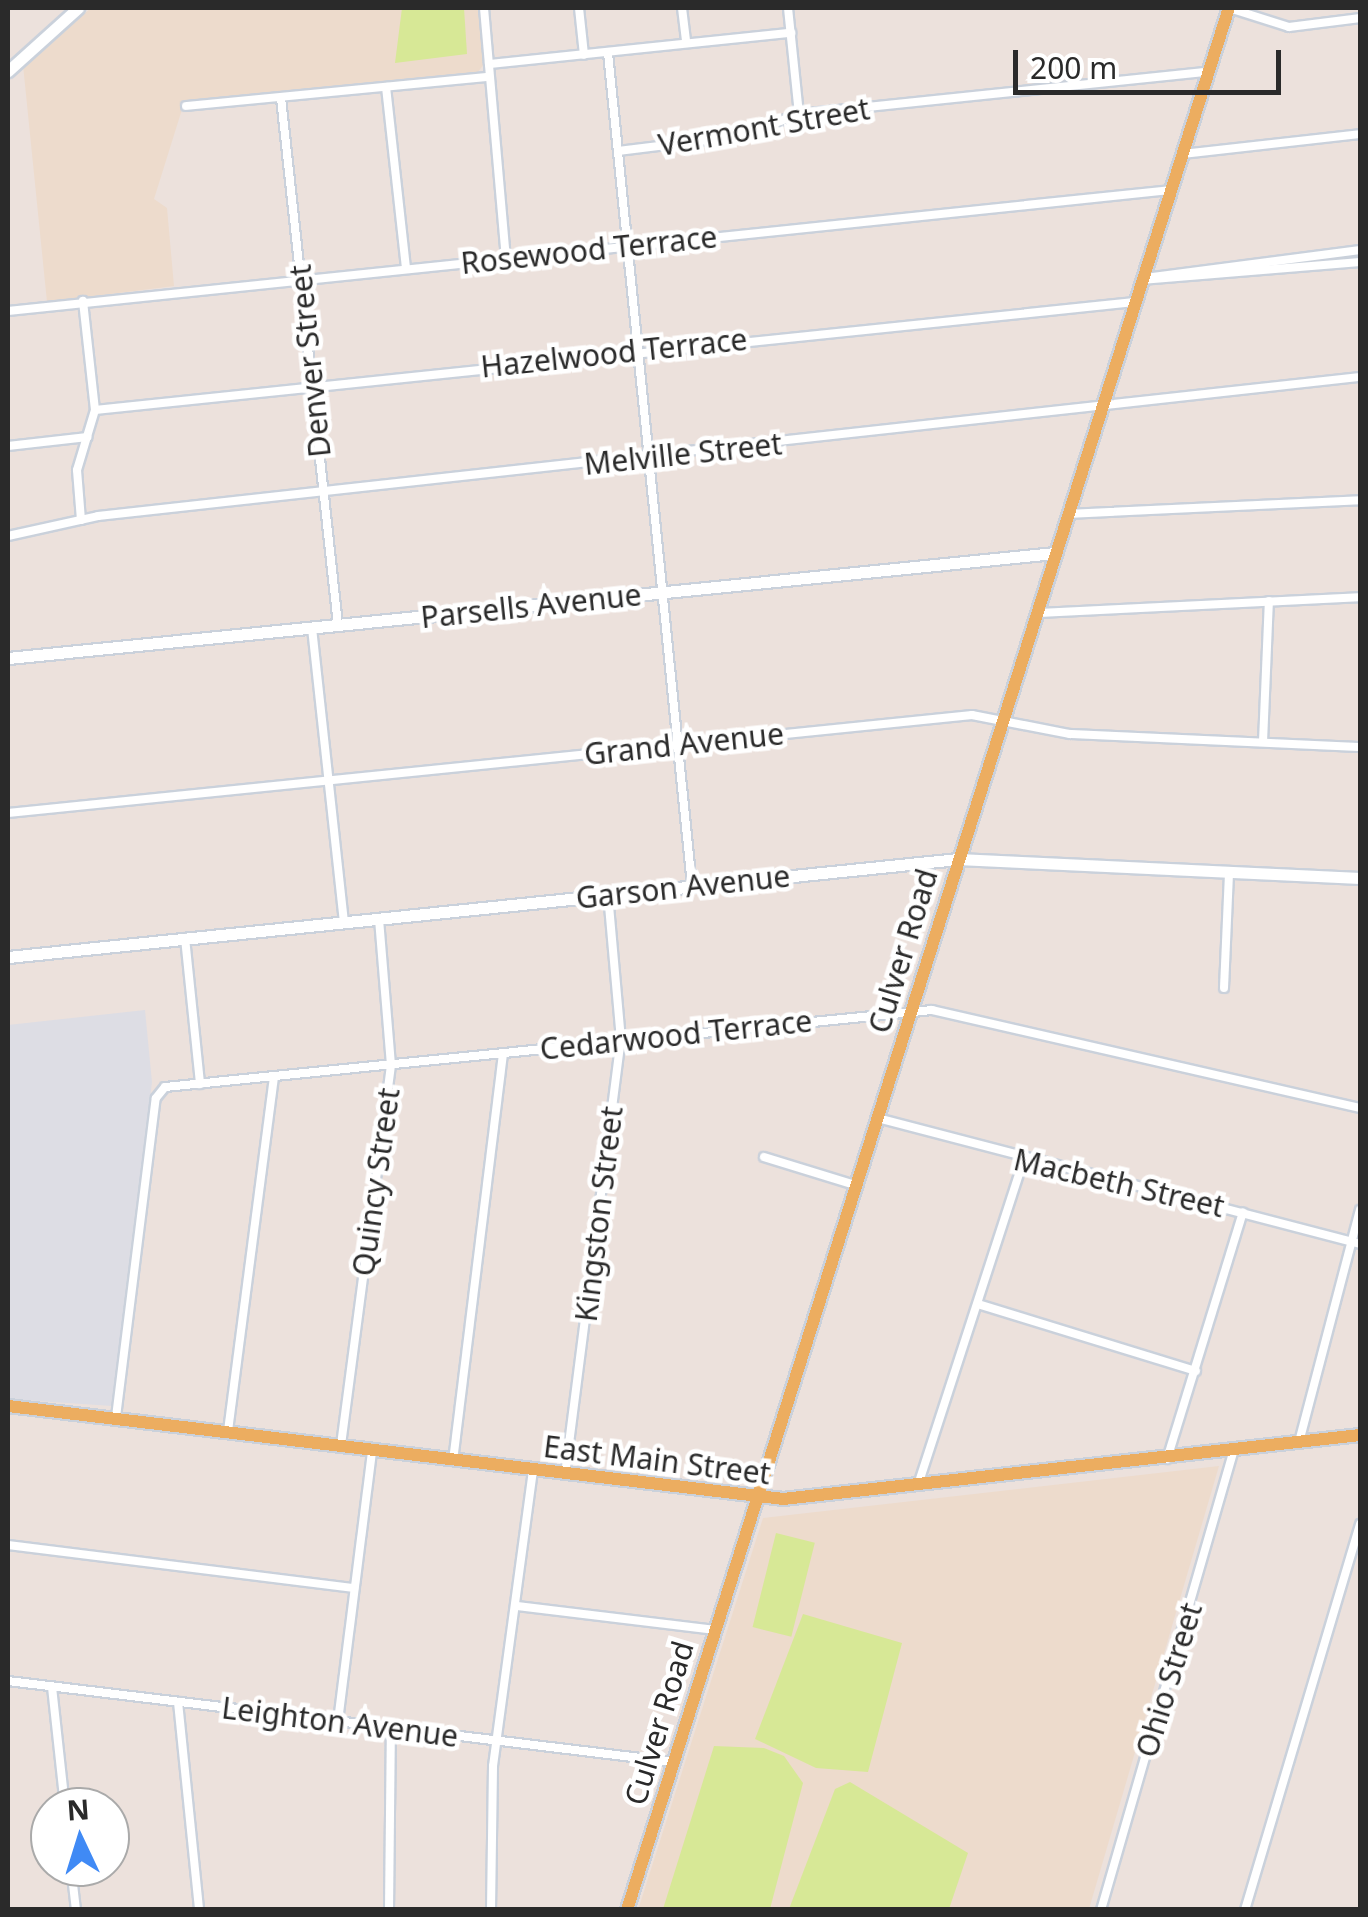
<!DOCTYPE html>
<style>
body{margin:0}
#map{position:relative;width:1368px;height:1917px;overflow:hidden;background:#ece1dc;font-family:"Noto Sans",sans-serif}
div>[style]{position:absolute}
.industrial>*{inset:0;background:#dddde4}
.education>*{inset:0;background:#eddbcc}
.pitch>*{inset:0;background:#d7e896;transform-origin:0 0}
.roads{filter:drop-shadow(2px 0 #cad1db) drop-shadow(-2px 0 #cad1db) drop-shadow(0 2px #cad1db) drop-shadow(0 -2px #cad1db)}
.street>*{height:8px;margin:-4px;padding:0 4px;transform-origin:4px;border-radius:4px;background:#fff}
.secondary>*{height:11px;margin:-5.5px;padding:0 5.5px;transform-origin:5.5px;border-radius:5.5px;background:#fff}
.primary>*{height:12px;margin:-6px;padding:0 6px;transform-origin:6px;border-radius:6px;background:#ecad60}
span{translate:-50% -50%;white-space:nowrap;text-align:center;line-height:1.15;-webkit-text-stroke:9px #fff;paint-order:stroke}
.street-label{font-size:30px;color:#2a2a2a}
.frame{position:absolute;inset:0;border:10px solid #2a2a2a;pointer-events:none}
.north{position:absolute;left:30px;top:1787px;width:100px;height:100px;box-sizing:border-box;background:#fff;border:2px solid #aaa;border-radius:50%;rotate:356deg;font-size:28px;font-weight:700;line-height:40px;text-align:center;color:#2a2a2a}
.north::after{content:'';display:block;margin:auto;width:35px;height:45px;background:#408af5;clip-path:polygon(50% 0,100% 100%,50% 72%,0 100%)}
.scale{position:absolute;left:1013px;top:50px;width:268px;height:45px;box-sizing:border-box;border:5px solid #2a2a2a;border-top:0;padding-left:12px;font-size:30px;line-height:35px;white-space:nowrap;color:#2a2a2a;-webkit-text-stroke:8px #fff;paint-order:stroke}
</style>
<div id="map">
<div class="industrial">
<i style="clip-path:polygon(145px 1010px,152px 1082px,112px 1406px,8px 1399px,8px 1025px)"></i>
</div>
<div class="education">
<i style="clip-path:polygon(91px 8px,478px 8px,484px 64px,478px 72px,184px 103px,154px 199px,167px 208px,174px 286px,47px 302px,23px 65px)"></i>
<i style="clip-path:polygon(1219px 1466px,1089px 1909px,638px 1910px,763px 1518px)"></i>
</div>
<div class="pitch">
<i style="clip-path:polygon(402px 8px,464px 8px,467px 54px,395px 63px)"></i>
<i style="left:776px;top:1533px;width:40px;height:97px;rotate:14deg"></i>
<i style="clip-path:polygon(803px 1614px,902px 1643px,868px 1772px,816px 1768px,755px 1739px)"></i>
<i style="clip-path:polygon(714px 1746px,764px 1748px,784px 1756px,803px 1783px,770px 1909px,663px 1909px)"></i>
<i style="clip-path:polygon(850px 1782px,968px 1853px,949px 1909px,789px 1909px,835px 1789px)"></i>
</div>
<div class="roads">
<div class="street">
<i style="left:484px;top:8px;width:252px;rotate:85deg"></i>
<i style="left:579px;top:8px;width:47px;rotate:83.9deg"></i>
<i style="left:682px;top:8px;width:35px;rotate:83deg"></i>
<i style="left:788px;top:8px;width:107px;rotate:84.1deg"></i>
<i style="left:1229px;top:8px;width:63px;rotate:17.6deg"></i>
<i style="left:1289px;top:27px;width:72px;rotate:-7.2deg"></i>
<i style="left:608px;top:53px;width:837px;rotate:84.24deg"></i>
<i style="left:489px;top:64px;width:304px;rotate:-5.9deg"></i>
<i style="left:386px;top:87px;width:182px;rotate:83.7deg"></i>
<i style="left:281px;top:98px;width:530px;rotate:83.83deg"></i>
<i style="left:186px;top:106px;width:303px;rotate:-5.5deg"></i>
<i style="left:618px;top:151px;width:124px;rotate:-7deg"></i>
<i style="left:741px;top:136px;width:62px;rotate:-20.8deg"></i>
<i style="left:799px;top:114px;width:411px;rotate:-5.9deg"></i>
<i style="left:1182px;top:154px;width:179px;rotate:-6.4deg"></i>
<i style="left:1145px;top:278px;width:217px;rotate:-7.4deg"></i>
<i style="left:1141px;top:280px;width:220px;rotate:-4.7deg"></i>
<i style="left:8px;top:311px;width:1168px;rotate:-5.94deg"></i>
<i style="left:95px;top:410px;width:1045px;rotate:-5.93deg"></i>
<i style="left:8px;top:446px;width:80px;rotate:-6.5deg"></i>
<i style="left:1067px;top:514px;width:293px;rotate:-2.7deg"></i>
<i style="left:81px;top:520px;width:50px;rotate:-94.6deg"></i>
<i style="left:77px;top:470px;width:63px;rotate:-73.3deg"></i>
<i style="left:95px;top:410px;width:110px;rotate:-96.3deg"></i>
<i style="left:8px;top:536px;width:92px;rotate:-12.5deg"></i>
<i style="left:98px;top:516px;width:1270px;rotate:-6.29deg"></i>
<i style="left:1038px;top:613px;width:322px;rotate:-2.8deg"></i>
<i style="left:312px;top:628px;width:296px;rotate:83.8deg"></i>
<i style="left:1263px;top:742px;width:141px;rotate:-87.6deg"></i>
<i style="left:8px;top:813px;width:969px;rotate:-5.8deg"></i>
<i style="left:972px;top:715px;width:100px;rotate:11deg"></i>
<i style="left:1070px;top:734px;width:290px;rotate:2.6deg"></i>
<i style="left:185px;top:938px;width:147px;rotate:84.1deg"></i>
<i style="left:1224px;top:988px;width:116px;rotate:-87.5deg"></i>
<i style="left:877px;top:1118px;width:499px;rotate:14.6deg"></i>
<i style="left:764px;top:1157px;width:95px;rotate:17.1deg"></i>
<i style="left:978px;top:1304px;width:228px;rotate:17.1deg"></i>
<i style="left:116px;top:1417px;width:321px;rotate:-82.9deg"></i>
<i style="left:156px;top:1098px;width:14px;rotate:-51deg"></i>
<i style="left:165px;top:1087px;width:771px;rotate:-5.73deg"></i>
<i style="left:932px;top:1010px;width:439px;rotate:12.9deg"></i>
<i style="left:228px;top:1431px;width:357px;rotate:-82.6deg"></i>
<i style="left:1299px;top:1442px;width:240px;rotate:-75.3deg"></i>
<i style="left:341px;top:1445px;width:383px;rotate:-82.5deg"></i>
<i style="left:391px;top:1065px;width:146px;rotate:-94.7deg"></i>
<i style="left:1167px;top:1459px;width:258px;rotate:-72.9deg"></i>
<i style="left:453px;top:1461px;width:410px;rotate:-83deg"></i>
<i style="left:565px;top:1475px;width:439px;rotate:-82.7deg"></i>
<i style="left:621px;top:1040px;width:147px;rotate:-95.1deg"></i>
<i style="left:918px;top:1485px;width:341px;rotate:-72deg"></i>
<i style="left:8px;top:1545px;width:349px;rotate:7.1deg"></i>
<i style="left:517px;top:1606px;width:198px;rotate:6.9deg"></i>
<i style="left:8px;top:1681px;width:670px;rotate:6.94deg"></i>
<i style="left:52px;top:1687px;width:121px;rotate:83.8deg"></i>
<i style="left:178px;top:1702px;width:209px;rotate:84.2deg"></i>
<i style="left:338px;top:1721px;width:273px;rotate:-82.8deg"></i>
<i style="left:71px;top:1867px;width:43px;rotate:83.4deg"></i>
<i style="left:389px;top:1910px;width:182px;rotate:-89.4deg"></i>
<i style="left:491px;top:1910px;width:144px;rotate:-89.2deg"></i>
<i style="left:493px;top:1766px;width:298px;rotate:-82.3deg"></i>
<i style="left:1101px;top:1910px;width:479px;rotate:-73.9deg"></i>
<i style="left:1245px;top:1910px;width:403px;rotate:-73.4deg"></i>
</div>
<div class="secondary">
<i style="left:8px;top:71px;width:94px;rotate:-42deg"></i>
<i style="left:8px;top:658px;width:1051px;rotate:-5.73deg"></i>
<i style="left:8px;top:957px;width:955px;rotate:-5.89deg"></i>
<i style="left:958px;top:859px;width:402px;rotate:2.7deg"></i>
</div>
<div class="primary">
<i style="left:8px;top:1406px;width:781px;rotate:6.84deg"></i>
<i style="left:783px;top:1499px;width:581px;rotate:-6.33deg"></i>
<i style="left:627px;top:1910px;width:1995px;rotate:-72.44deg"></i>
</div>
</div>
<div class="street-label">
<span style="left:764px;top:127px;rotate:-10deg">Vermont Street</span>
<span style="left:589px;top:250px;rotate:-6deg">Rosewood Terrace</span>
<span style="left:614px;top:353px;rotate:-6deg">Hazelwood Terrace</span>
<span style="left:310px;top:361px;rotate:-96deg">Denver Street</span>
<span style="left:683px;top:454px;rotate:-6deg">Melville Street</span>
<span style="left:531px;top:606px;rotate:-6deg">Parsells Avenue</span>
<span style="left:684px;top:744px;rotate:-6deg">Grand Avenue</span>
<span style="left:683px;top:887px;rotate:-6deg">Garson Avenue</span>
<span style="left:903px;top:951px;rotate:-73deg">Culver Road</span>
<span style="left:676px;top:1035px;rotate:-6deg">Cedarwood Terrace</span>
<span style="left:376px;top:1182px;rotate:-82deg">Quincy Street</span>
<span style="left:1119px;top:1183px;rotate:13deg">Macbeth Street</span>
<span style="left:599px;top:1214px;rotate:-83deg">Kingston Street</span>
<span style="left:657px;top:1460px;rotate:7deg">East Main Street</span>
<span style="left:1169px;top:1680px;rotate:-73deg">Ohio Street</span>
<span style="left:340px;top:1722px;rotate:7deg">Leighton Avenue</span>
<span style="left:659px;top:1723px;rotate:-73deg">Culver Road</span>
</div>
<div class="frame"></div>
<div class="north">N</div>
<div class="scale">200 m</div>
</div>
